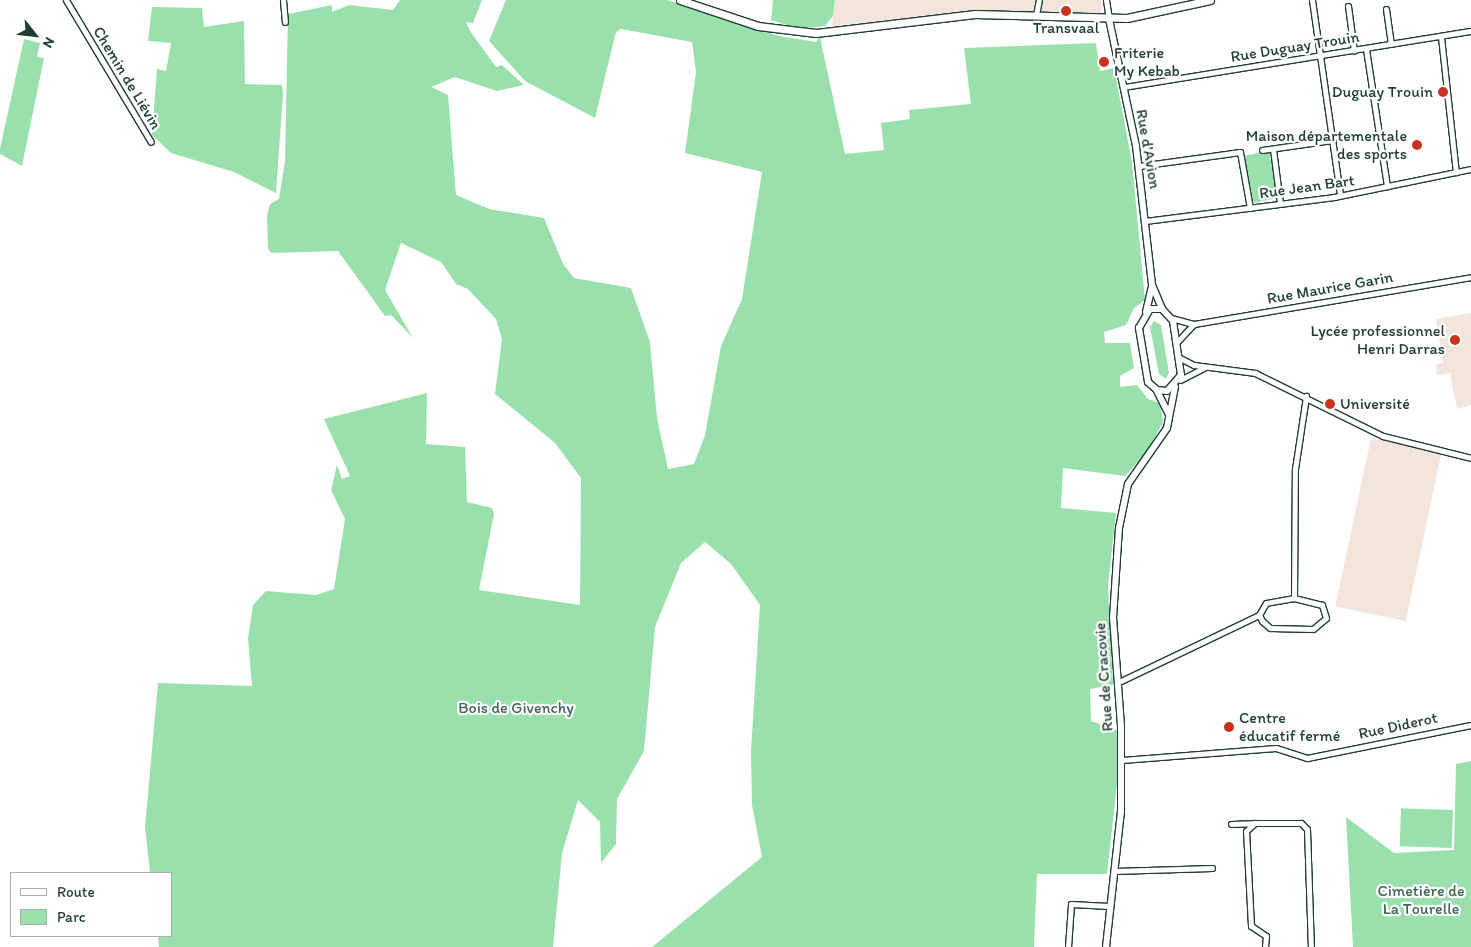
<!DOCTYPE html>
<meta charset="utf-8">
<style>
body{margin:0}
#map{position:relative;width:1471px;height:947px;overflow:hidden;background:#fff;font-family:Itim,sans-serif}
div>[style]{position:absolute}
.built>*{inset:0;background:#f3e5dc;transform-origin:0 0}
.green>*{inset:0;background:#9ae0ad;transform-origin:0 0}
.roads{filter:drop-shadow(1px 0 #1f3d34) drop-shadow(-1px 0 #1f3d34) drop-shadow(0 1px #1f3d34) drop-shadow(0 -1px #1f3d34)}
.minor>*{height:5px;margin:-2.5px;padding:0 2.5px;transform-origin:2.5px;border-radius:2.5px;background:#fff}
.tertiary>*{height:6px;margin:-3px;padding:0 3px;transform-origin:3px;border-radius:3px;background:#fff}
.secondary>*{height:7px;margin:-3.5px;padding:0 3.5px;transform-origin:3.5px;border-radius:3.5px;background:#fff}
.dots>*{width:14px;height:14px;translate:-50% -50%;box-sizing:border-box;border:2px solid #fff;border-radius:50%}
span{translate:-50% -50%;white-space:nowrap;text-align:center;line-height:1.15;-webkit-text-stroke:4.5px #fff;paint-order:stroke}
.poi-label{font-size:16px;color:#1f3d34}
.left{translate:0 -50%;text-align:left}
.right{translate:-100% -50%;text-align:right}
.street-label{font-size:16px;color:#1f3d34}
.park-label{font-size:16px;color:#3e6652}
.legend{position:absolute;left:10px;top:872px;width:162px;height:65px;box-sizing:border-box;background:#fff;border:1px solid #a5b1ae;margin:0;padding:6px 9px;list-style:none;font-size:15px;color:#1f3d34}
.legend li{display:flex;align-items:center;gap:10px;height:25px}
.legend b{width:25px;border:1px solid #a5b1ae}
.north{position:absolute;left:10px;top:10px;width:50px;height:50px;-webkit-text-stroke:4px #fff;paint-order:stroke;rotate:119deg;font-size:14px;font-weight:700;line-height:20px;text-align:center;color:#1f3d34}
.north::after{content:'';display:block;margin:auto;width:18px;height:22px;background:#1f3d34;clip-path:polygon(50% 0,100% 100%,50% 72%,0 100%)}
</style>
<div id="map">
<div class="built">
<i style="clip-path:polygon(835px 0,1101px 0,1102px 14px,973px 11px,832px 26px)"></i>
<i style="clip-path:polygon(1471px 313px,1471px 405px,1457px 409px,1450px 373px,1437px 375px,1436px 365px,1443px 362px,1436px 319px)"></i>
<i style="left:1371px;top:438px;width:72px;height:172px;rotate:12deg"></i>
</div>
<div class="green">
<i style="clip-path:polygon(400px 0,482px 0,473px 23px,466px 22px,470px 31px,496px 67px,502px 65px,524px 85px,497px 91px,455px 77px,431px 87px,448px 95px,456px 195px,489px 209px,544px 218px,563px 264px,574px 278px,631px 288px,650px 342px,657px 418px,668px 469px,694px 464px,705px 435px,721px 346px,742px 299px,762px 172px,685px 153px,696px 72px,692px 42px,621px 29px,616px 32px,595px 118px,525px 81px,489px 41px,506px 0,667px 0,779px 36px,816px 42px,820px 37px,845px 154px,884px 150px,881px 123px,910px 119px,909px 110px,971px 104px,964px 48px,1096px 43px,1100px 71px,1114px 68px,1132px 162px,1145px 300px,1134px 308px,1126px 325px,1104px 332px,1105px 343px,1130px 343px,1134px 368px,1120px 376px,1120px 387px,1137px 385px,1148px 399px,1160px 403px,1163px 422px,1147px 452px,1125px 476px,1063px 468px,1061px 508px,1116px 513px,1108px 585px,1113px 685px,1090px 689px,1091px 721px,1117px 730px,1119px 766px,1107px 874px,1037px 874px,1034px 947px,652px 947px,762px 857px,752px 805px,751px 752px,760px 605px,731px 564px,705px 542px,681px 563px,655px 627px,644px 751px,617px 799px,616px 844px,601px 863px,600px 822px,578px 800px,562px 853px,553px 947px,159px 947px,158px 936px,171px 936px,171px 873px,150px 873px,145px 827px,158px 683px,252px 686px,248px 639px,253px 605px,266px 591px,316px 595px,334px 589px,345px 519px,331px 490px,337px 465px,342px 479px,350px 476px,324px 419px,427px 393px,426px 444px,465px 447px,467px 502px,492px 508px,494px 514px,479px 590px,580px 605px,581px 478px,555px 443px,495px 394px,502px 339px,496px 319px,468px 289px,456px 284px,441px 262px,401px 243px,385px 290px,413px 338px,391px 315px,385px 316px,338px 251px,271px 253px,268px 248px,267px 215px,270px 204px,279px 199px,285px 161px,288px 14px,332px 5px,332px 12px,349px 5px,393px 10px)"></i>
<i style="clip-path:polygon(773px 0,835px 0,833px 16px,825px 26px,799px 29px,771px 20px)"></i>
<i style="clip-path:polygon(152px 7px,202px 8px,204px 27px,244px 21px,245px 84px,282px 85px,283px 94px,276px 193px,234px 172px,171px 153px,152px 135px,157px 69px,166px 71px,171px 43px,148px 41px)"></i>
<i style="clip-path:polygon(24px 39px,40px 43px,37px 57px,44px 58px,22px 166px,0 154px,0 149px)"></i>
<i style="left:1269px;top:151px;width:48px;height:25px;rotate:79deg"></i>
<i style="clip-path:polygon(1154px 321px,1161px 325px,1169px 373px,1166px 379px,1159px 374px,1150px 327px)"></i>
<i style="clip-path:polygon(1471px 761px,1471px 947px,1353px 947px,1346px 817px,1394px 853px,1454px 850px,1456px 764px)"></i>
<i style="left:1453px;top:810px;width:38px;height:52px;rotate:92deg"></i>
</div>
<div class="roads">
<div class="minor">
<i style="left:66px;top:0;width:165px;rotate:59.1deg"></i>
<i style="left:283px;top:0;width:22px;rotate:85deg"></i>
<i style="left:1106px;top:0;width:19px;rotate:81deg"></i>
<i style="left:1312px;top:0;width:197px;rotate:81.8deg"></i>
<i style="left:1348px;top:6px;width:45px;rotate:82.4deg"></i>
<i style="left:1386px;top:9px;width:35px;rotate:82deg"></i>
<i style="left:1036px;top:15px;width:15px;rotate:-79deg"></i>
<i style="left:1441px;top:37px;width:136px;rotate:83.7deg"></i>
<i style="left:1366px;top:49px;width:139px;rotate:81.3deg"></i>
<i style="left:1124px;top:87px;width:351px;rotate:-9.2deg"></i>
<i style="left:1273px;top:149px;width:54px;rotate:82.6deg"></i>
<i style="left:1262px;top:150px;width:71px;rotate:-8.1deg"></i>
<i style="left:1139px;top:166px;width:102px;rotate:-7.9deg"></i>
<i style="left:1240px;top:152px;width:57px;rotate:79.9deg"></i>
<i style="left:1145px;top:221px;width:191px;rotate:-7.2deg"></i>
<i style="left:1334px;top:197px;width:140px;rotate:-11.6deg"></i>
<i style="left:1171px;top:318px;width:24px;rotate:15deg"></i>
<i style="left:1194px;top:324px;width:281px;rotate:-9.6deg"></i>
<i style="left:1176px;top:343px;width:26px;rotate:-47deg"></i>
<i style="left:1178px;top:357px;width:18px;rotate:27deg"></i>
<i style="left:1194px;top:365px;width:62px;rotate:7.5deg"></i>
<i style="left:1255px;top:373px;width:143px;rotate:26.2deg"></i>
<i style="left:1383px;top:436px;width:91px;rotate:14deg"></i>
<i style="left:1180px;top:380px;width:27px;rotate:-27deg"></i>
<i style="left:1294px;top:598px;width:28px;rotate:170deg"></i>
<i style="left:1266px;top:603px;width:14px;rotate:120deg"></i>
<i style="left:1259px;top:615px;width:7px;rotate:63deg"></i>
<i style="left:1262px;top:621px;width:11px;rotate:41deg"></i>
<i style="left:1270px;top:628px;width:43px;rotate:1.3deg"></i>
<i style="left:1313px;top:629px;width:17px;rotate:-40deg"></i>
<i style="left:1326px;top:618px;width:14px;rotate:-107deg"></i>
<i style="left:1322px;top:605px;width:29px;rotate:-166deg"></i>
<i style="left:1294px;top:598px;width:129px;rotate:-89.6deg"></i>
<i style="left:1295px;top:469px;width:74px;rotate:-81.4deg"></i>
<i style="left:1119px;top:682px;width:155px;rotate:-25.6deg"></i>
<i style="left:1122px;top:760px;width:154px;rotate:-4.5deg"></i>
<i style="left:1276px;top:748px;width:33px;rotate:18deg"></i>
<i style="left:1307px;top:758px;width:167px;rotate:-11.4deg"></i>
<i style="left:1231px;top:824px;width:23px;rotate:-2deg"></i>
<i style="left:1114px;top:871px;width:98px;rotate:-1.8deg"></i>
<i style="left:1068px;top:947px;width:43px;rotate:-86deg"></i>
<i style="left:1071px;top:904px;width:38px;rotate:3deg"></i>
<i style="left:1265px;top:947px;width:11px;rotate:-85deg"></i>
<i style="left:1266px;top:936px;width:18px;rotate:-146deg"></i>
<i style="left:1251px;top:926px;width:95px;rotate:-93deg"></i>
<i style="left:1246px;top:831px;width:12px;rotate:-42deg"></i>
<i style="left:1255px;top:823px;width:46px"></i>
<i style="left:1301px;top:823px;width:8px;rotate:45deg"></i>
<i style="left:1307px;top:829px;width:118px;rotate:88.1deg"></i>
</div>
<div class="tertiary">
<i style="left:1109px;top:19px;width:130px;rotate:78deg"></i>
<i style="left:1136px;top:146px;width:140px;rotate:83.4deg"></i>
<i style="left:1152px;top:285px;width:26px;rotate:67deg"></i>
<i style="left:1150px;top:309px;width:12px"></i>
<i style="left:1162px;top:309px;width:16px;rotate:47deg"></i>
<i style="left:1173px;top:321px;width:55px;rotate:81.6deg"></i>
<i style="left:1181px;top:375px;width:21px;rotate:131deg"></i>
<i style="left:1167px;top:391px;width:10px;rotate:-174deg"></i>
<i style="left:1157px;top:390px;width:12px;rotate:-138deg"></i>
<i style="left:1148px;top:382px;width:55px;rotate:-99.5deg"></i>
<i style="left:1139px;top:328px;width:22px;rotate:-60deg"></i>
<i style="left:1146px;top:312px;width:27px;rotate:-77deg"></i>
<i style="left:1157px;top:391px;width:25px;rotate:63deg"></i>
<i style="left:1106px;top:947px;width:136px;rotate:-83.7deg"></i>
<i style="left:1121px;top:812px;width:86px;rotate:-90deg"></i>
<i style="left:1121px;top:726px;width:108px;rotate:-94.2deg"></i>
<i style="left:1113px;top:618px;width:90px;rotate:-86.2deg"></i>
<i style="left:1119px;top:528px;width:45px;rotate:-78.4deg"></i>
<i style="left:1128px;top:484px;width:68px;rotate:-55.1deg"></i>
<i style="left:1167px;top:428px;width:42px;rotate:-79deg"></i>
</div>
<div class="secondary">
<i style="left:680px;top:0;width:82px;rotate:18.4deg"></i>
<i style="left:758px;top:26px;width:58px;rotate:6.9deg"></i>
<i style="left:816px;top:33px;width:160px;rotate:-6.8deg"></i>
<i style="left:975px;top:14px;width:152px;rotate:1.5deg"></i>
<i style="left:1127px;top:18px;width:85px;rotate:-12.2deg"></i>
</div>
</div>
<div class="dots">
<i style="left:1066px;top:11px;background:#c8321e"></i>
<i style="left:1104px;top:62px;background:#c8321e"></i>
<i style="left:1443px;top:92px;background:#c8321e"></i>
<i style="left:1417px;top:145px;background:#c8321e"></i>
<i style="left:1455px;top:340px;background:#c8321e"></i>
<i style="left:1330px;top:404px;background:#c8321e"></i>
<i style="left:1229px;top:727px;background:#c8321e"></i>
</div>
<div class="poi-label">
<span style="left:1066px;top:28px">Transvaal</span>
<span class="left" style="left:1114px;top:62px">Friterie<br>My Kebab</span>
<span class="right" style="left:1433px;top:92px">Duguay Trouin</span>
<span class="right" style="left:1407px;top:145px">Maison départementale<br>des sports</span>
<span class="right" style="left:1445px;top:340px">Lycée professionnel<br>Henri Darras</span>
<span class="left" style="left:1340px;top:404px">Université</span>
<span class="left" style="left:1239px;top:727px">Centre<br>éducatif fermé</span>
</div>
<div class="street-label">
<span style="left:1295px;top:47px;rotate:-9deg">Rue Duguay Trouin</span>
<span style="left:127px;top:78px;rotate:59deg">Chemin de Liévin</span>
<span style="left:1148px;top:149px;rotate:80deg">Rue d'Avion</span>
<span style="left:1307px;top:187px;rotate:-8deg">Rue Jean Bart</span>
<span style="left:1330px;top:288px;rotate:-10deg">Rue Maurice Garin</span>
<span style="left:1104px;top:677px;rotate:-94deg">Rue de Cracovie</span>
<span style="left:1398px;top:726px;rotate:-12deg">Rue Diderot</span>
</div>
<div class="park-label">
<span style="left:516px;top:708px">Bois de Givenchy</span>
<span style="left:1421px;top:900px">Cimetière de<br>La Tourelle</span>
</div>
<ul class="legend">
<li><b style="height:6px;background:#fff"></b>Route</li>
<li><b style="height:14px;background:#9ae0ad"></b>Parc</li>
</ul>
<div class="north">N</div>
</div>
